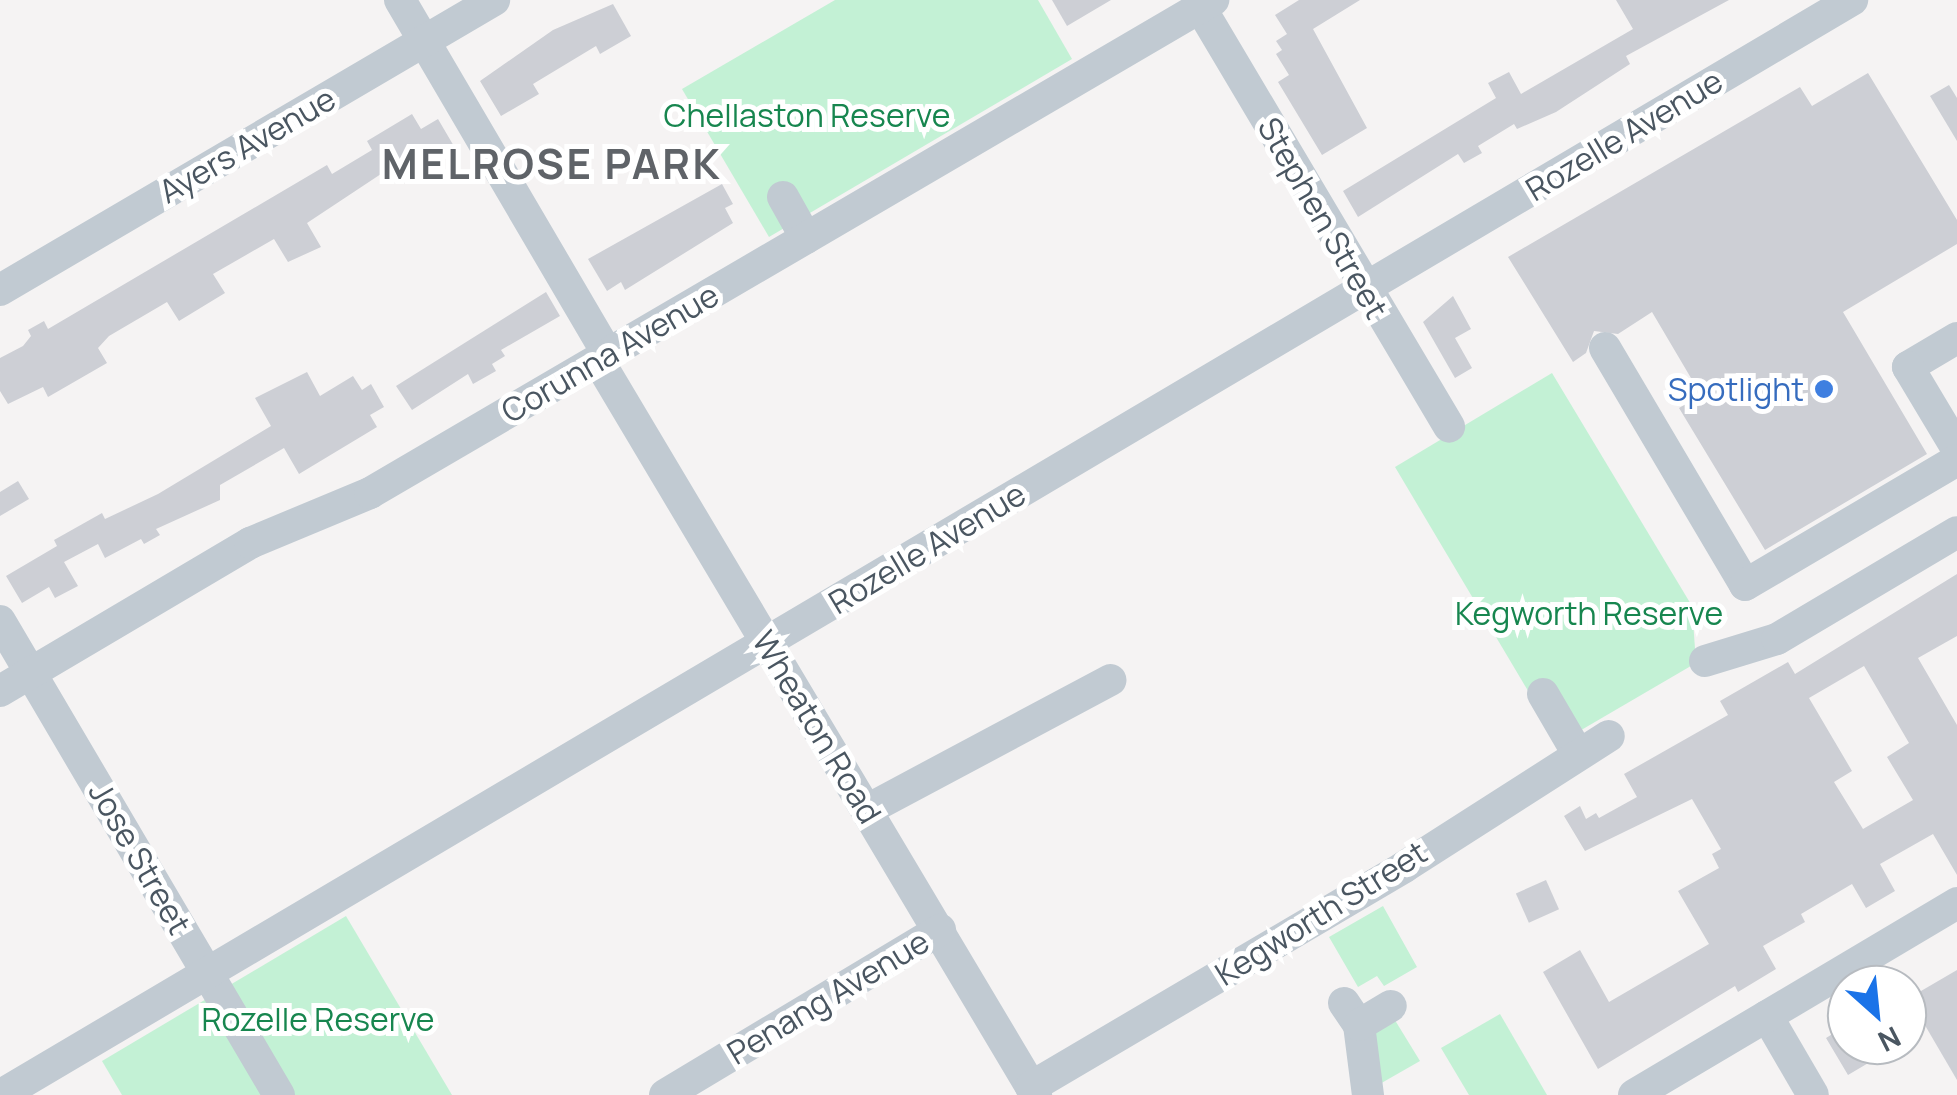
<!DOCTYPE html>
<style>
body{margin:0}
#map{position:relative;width:1957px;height:1095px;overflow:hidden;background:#f5f3f3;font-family:Manrope,sans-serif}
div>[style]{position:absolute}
.green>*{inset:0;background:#c3f1d5}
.building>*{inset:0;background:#cdcfd5;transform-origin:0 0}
.minor>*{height:32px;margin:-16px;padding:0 16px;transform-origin:16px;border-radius:16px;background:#c1cad2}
.dots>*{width:28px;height:28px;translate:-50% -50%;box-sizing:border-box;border:5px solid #fff;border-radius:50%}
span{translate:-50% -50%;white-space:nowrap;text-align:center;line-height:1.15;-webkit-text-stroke:10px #fff;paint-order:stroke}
.park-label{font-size:32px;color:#17864f}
.street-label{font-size:32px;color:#4a5661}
.shop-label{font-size:32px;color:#366cbe}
.right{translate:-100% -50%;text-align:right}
.district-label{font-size:42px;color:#5f6368;font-weight:700;letter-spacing:2.5px}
.north{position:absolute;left:1827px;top:965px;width:100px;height:100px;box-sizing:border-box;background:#fff;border:2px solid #b7bbc0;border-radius:50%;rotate:153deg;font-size:28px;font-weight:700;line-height:40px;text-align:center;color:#4a5661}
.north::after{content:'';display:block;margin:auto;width:35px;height:45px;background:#1a73e8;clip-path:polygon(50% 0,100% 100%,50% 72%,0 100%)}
</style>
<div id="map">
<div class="green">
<i style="clip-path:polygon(835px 0,1038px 0,1072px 59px,769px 237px,682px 89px)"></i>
<i style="clip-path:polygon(1552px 373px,1692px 606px,1696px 663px,1559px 743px,1395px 467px)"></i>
<i style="clip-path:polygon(1383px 906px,1417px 967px,1384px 986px,1377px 976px,1358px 987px,1329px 937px)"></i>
<i style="clip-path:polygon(346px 916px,452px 1095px,122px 1095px,102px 1061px)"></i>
<i style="clip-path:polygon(1500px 1014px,1547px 1095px,1469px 1095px,1441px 1048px)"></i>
<i style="clip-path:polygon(1393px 1017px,1420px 1061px,1378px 1085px,1370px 1032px)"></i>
</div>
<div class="building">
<i style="clip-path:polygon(1052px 0,1111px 0,1067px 26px)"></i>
<i style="clip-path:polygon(1299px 0,1360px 0,1313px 29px,1367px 128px,1322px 155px,1278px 82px,1289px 75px,1276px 54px,1282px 50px,1276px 41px,1287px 34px,1275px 15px)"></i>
<i style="clip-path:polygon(1616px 0,1729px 0,1626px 56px,1630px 64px,1556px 112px,1517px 129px,1514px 124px,1478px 146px,1482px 153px,1464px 163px,1458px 154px,1358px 217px,1343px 191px,1496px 98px,1488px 83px,1509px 72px,1521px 94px,1633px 29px)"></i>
<i style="clip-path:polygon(613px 4px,631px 36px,600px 54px,596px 46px,533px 84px,539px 94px,501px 116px,480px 81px,553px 30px)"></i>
<i style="clip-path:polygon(1868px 73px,1957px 220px,1957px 244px,1843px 312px,1927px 454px,1765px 550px,1679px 408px,1701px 395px,1652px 312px,1618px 334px,1594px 331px,1586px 353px,1573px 362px,1508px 257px,1800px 87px,1812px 106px)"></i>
<i style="clip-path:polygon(1949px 85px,1957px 98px,1957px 141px,1930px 96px)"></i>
<i style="clip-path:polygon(412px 114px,421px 129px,438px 119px,455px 148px,395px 182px,387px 170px,307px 223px,321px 247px,288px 262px,274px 239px,213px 274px,225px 293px,179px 321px,167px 302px,109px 336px,98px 348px,107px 363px,48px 397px,43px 387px,8px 404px,0 391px,0 358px,23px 346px,31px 336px,28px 330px,44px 321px,48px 329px,327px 165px,332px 174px,372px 150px,367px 141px)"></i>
<i style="clip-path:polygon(722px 184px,733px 204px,725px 208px,733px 223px,625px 290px,621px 282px,607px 291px,588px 259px)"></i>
<i style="clip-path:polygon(546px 292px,560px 316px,501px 350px,505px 356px,492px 364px,496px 371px,473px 384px,468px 374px,412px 410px,396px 386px)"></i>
<i style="clip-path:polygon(1453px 296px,1471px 329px,1455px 338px,1472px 368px,1455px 378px,1423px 322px)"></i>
<i style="clip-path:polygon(307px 372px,320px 396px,353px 376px,362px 390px,371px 384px,384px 407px,370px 415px,377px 427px,299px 474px,284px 448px,220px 485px,220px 500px,156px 529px,160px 535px,144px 544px,141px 539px,105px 558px,98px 544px,64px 562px,78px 586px,55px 598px,49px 587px,22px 603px,6px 576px,57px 546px,54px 540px,102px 513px,105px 519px,158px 494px,271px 426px,255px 398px)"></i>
<i style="clip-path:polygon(18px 481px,29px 499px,0 516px,0 492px)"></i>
<i style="clip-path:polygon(evenodd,1957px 574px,1957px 636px,1918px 658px,1957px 725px,1957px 875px,1933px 834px,1880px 864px,1895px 891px,1866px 908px,1852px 884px,1801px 914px,1805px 922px,1763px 946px,1776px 969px,1738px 992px,1735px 986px,1598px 1069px,1543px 972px,1580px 950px,1609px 1002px,1709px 944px,1678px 891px,1719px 868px,1712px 854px,1721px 849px,1692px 799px,1585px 851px,1564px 816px,1580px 806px,1586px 819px,1596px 813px,1599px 818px,1637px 797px,1624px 774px,1728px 715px,1720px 701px,1788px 662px,1795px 674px,1957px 574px,1864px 666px,1909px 743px,1887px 757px,1913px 800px,1863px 829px,1834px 782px,1852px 771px,1809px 698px,1864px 666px)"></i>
<i style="left:1546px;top:880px;width:32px;height:33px;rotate:66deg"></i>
<i style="clip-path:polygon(1957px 970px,1957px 1080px,1909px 998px)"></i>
<i style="clip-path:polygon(1847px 1025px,1847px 1045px,1859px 1045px,1870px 1062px,1848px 1075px,1826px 1038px)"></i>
</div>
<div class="minor">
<i style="left:400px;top:0;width:411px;rotate:59.6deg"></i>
<i style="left:1200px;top:7px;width:488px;rotate:59.3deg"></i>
<i style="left:783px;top:197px;width:47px;rotate:60.7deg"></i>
<i style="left:0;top:290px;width:573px;rotate:-30.41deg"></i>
<i style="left:1957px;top:338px;width:57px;rotate:149.4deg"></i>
<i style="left:1908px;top:367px;width:96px;rotate:59.1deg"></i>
<i style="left:1605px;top:348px;width:275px;rotate:59.4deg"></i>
<i style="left:1745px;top:585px;width:246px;rotate:-30.5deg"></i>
<i style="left:598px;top:360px;width:856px;rotate:59.21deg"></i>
<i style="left:0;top:621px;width:550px;rotate:59.52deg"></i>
<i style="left:1705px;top:661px;width:75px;rotate:-17deg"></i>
<i style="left:1777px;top:639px;width:209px;rotate:-30.7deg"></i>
<i style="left:0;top:691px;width:291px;rotate:-30.6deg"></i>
<i style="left:250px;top:543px;width:130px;rotate:-22.6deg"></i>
<i style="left:370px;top:493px;width:977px;rotate:-30.32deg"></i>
<i style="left:1543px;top:694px;width:69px;rotate:59.7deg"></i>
<i style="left:867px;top:810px;width:276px;rotate:-28.1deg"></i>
<i style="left:1344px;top:1003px;width:27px;rotate:56deg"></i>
<i style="left:1359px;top:1025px;width:71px;rotate:82.7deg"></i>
<i style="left:1767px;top:1016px;width:91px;rotate:59.8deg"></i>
<i style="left:1359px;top:1025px;width:37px;rotate:-31deg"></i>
<i style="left:1031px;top:1087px;width:433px;rotate:-30.5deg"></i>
<i style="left:1404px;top:867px;width:243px;rotate:-32.6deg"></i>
<i style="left:1px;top:1095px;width:2151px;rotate:-30.61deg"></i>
<i style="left:665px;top:1095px;width:321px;rotate:-31deg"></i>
<i style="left:1634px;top:1095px;width:376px;rotate:-30.7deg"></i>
</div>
<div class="dots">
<i style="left:1824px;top:389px;background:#3f7fe0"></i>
</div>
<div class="park-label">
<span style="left:807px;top:115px">Chellaston Reserve</span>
<span style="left:1589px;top:613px">Kegworth Reserve</span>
<span style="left:318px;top:1019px">Rozelle Reserve</span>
</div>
<div class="street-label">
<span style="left:1624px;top:135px;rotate:-31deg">Rozelle Avenue</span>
<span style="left:247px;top:145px;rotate:-30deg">Ayers Avenue</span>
<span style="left:1323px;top:218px;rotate:60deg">Stephen Street</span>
<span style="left:610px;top:353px;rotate:-30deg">Corunna Avenue</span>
<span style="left:927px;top:548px;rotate:-31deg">Rozelle Avenue</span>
<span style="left:817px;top:727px;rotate:59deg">Wheaton Road</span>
<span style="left:140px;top:858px;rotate:60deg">Jose Street</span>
<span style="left:1321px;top:913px;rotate:-32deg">Kegworth Street</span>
<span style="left:828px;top:997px;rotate:-31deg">Penang Avenue</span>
</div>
<div class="shop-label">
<span class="right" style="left:1804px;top:389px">Spotlight</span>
</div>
<div class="district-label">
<span style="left:552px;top:163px">MELROSE PARK</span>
</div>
<div class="north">N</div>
</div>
